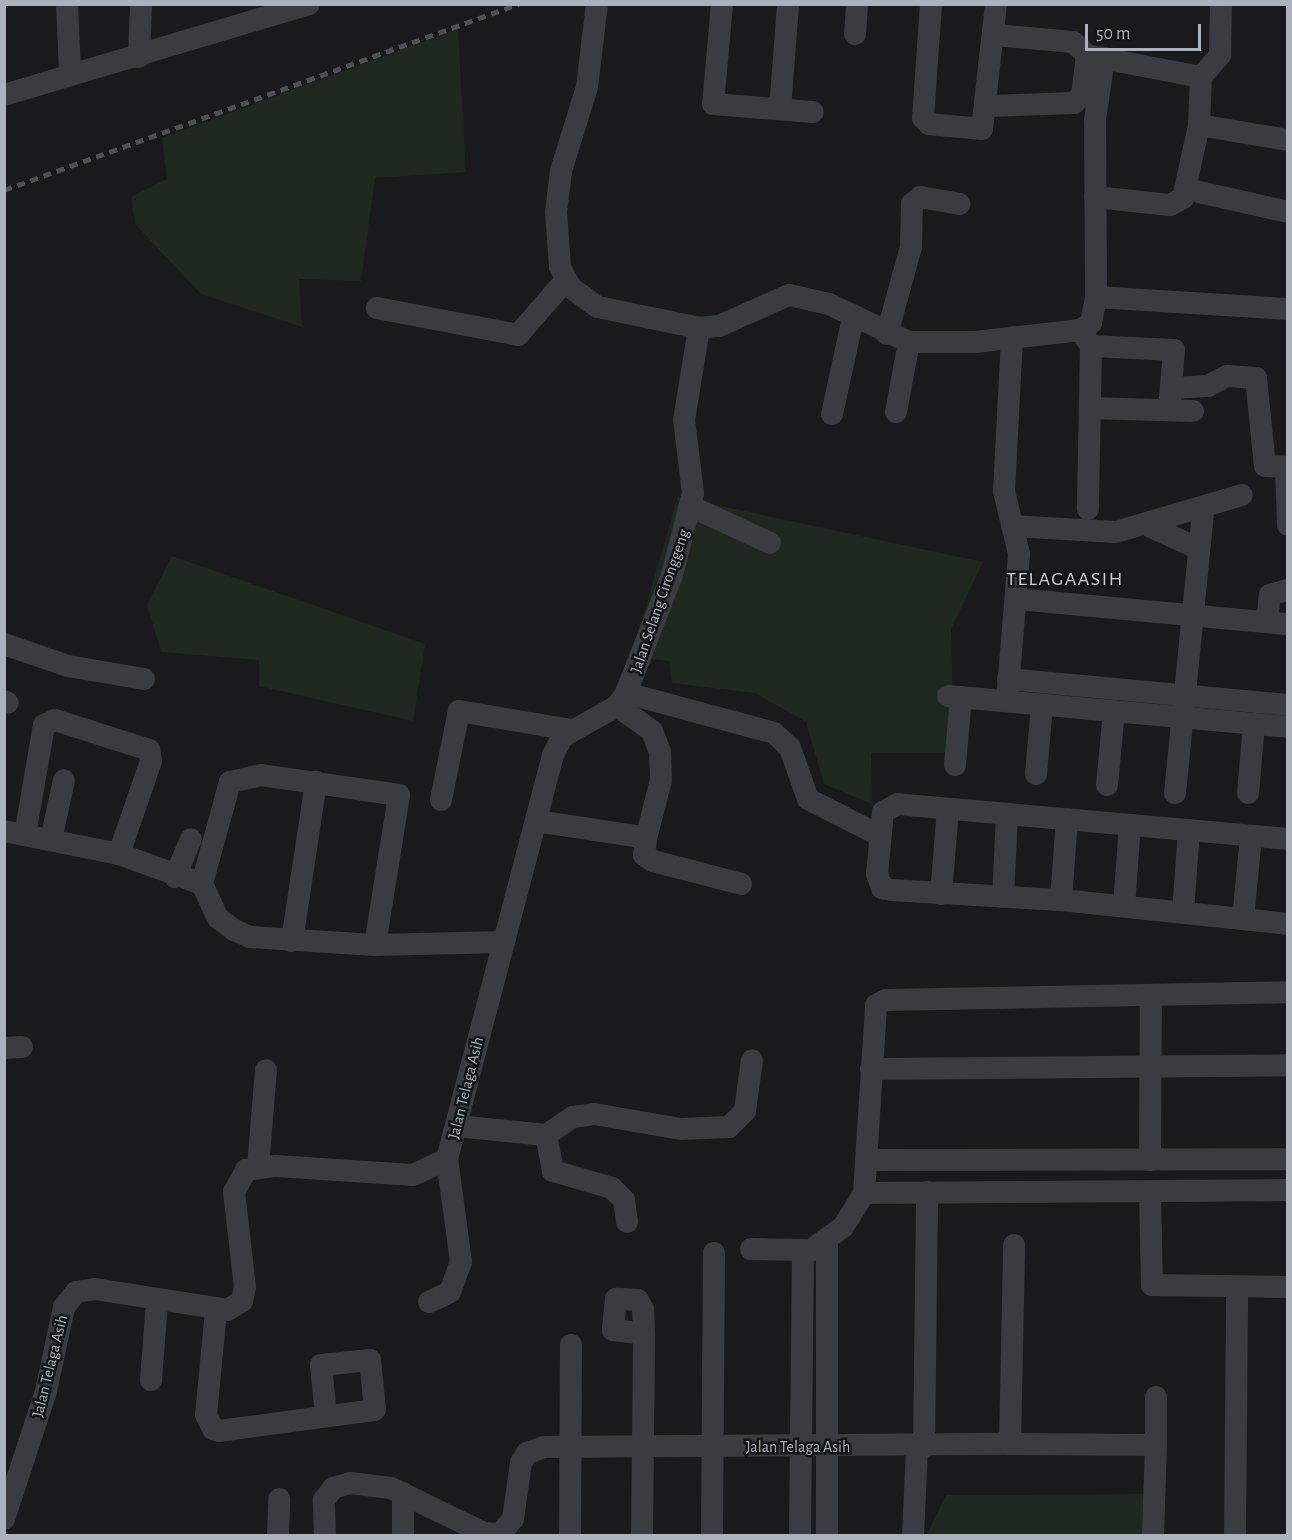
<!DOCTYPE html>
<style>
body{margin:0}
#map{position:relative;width:1292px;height:1540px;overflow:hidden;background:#1a1a1c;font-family:"Alegreya Sans",sans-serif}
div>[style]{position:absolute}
.green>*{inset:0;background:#1f281f}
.minor>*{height:22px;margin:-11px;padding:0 11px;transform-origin:11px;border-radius:11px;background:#3a3c42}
.rail>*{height:4.5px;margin-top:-2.25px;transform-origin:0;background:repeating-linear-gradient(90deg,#4d5057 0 8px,transparent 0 14px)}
span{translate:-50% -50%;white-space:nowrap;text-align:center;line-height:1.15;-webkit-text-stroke:5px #141517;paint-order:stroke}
.street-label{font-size:16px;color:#abb2bd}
.quarter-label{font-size:20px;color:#ccd1d8;letter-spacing:1.5px}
.frame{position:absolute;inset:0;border:6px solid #abb2bd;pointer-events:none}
.scale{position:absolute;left:1085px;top:24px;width:116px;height:27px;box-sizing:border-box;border:3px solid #abb2bd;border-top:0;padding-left:8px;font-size:18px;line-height:21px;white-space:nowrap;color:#abb2bd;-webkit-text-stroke:4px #141517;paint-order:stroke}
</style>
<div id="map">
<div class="green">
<i style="clip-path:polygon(458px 29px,466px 172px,375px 178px,361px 281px,299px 279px,302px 327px,201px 294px,135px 224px,131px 197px,167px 179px,162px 138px)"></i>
<i style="clip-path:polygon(678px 497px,983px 562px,951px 629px,954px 753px,871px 753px,872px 804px,824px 784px,806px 722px,755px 693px,672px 683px,669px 661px,631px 656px)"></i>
<i style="clip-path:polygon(172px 556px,425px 644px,413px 721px,259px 686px,259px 660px,161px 652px,147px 604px)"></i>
<i style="clip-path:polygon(1147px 1494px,1154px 1536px,926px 1536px,946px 1495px)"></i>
</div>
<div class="minor">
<i style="left:67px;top:4px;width:70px;rotate:87.5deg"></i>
<i style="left:597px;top:4px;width:84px;rotate:96.9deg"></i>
<i style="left:587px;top:87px;width:88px;rotate:107.2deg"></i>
<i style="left:561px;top:171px;width:41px;rotate:97deg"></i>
<i style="left:556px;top:212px;width:55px;rotate:85.8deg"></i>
<i style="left:560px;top:267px;width:22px;rotate:63deg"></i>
<i style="left:570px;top:287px;width:34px;rotate:36deg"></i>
<i style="left:598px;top:307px;width:103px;rotate:11.7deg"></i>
<i style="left:699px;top:328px;width:20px;rotate:-6deg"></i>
<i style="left:719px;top:326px;width:77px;rotate:-23.9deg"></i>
<i style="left:789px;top:295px;width:41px;rotate:12.7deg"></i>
<i style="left:829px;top:304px;width:89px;rotate:25.4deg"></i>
<i style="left:909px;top:342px;width:66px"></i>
<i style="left:975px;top:342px;width:106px;rotate:-6.5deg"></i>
<i style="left:1080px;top:330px;width:13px;rotate:-32deg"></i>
<i style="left:1091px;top:323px;width:26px;rotate:-79deg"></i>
<i style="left:1096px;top:297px;width:177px;rotate:-90.3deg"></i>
<i style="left:1095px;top:120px;width:63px;rotate:-81.7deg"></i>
<i style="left:722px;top:4px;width:100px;rotate:95.1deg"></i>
<i style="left:713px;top:104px;width:100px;rotate:4.6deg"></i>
<i style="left:931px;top:4px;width:114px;rotate:94deg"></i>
<i style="left:923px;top:118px;width:8px;rotate:45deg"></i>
<i style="left:929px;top:124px;width:53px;rotate:5.4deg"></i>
<i style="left:982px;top:129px;width:126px;rotate:-83.6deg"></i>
<i style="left:855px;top:34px;width:30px;rotate:-86deg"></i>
<i style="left:1091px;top:56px;width:112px;rotate:10.8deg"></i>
<i style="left:1201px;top:77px;width:29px;rotate:-49deg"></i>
<i style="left:1220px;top:55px;width:51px;rotate:-88.9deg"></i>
<i style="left:139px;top:57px;width:53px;rotate:-87.8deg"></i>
<i style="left:4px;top:95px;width:318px;rotate:-16.6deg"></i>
<i style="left:988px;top:106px;width:86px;rotate:-2deg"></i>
<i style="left:1074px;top:103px;width:11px;rotate:-45deg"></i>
<i style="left:1082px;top:95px;width:40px;rotate:-82.9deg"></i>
<i style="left:1087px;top:55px;width:19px;rotate:-137deg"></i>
<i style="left:1073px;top:42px;width:79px;rotate:-174.9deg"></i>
<i style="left:780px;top:109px;width:105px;rotate:-85.6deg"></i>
<i style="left:1199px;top:125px;width:90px;rotate:9.6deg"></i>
<i style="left:1186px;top:189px;width:105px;rotate:12.7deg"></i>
<i style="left:1095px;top:197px;width:75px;rotate:6.1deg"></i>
<i style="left:1170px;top:205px;width:15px;rotate:-28deg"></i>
<i style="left:1183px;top:198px;width:75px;rotate:-77.6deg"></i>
<i style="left:1199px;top:125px;width:48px;rotate:-87.6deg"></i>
<i style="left:1096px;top:297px;width:192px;rotate:3.6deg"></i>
<i style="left:377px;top:308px;width:144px;rotate:10.8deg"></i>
<i style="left:518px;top:335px;width:72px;rotate:-49deg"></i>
<i style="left:1080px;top:330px;width:19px;rotate:55deg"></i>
<i style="left:1091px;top:346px;width:163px;rotate:91.1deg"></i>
<i style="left:887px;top:334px;width:90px;rotate:-74.6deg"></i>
<i style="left:911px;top:247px;width:43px;rotate:-88.7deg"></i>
<i style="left:912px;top:204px;width:11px;rotate:-41deg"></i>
<i style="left:920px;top:197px;width:40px;rotate:10deg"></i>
<i style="left:1091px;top:346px;width:83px;rotate:2.8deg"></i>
<i style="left:1174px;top:350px;width:60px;rotate:94.8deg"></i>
<i style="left:1171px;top:388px;width:37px;rotate:-3deg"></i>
<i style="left:1208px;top:386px;width:21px;rotate:-28deg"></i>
<i style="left:1227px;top:376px;width:29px;rotate:4deg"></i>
<i style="left:1256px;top:378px;width:88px;rotate:84.2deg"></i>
<i style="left:1265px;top:466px;width:23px;rotate:2deg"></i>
<i style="left:1090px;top:408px;width:103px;rotate:1.7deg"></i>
<i style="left:896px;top:412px;width:71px;rotate:-79.5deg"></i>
<i style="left:832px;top:414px;width:98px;rotate:-77.7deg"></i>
<i style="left:1286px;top:467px;width:58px;rotate:88deg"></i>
<i style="left:690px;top:506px;width:88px;rotate:24.8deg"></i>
<i style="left:1012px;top:526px;width:104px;rotate:3.3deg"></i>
<i style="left:1116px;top:532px;width:131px;rotate:-16.4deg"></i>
<i style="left:1149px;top:526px;width:53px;rotate:24.6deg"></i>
<i style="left:1016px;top:599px;width:273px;rotate:5.3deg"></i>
<i style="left:1267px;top:622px;width:27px;rotate:-84deg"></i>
<i style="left:1270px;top:595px;width:19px;rotate:-16deg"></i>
<i style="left:4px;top:644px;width:68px;rotate:19deg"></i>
<i style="left:68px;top:666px;width:77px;rotate:9.7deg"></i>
<i style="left:1008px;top:679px;width:281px;rotate:5.3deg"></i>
<i style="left:626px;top:693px;width:153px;rotate:15.1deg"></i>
<i style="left:774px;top:733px;width:22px;rotate:43deg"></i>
<i style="left:790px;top:748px;width:54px;rotate:70.6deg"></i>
<i style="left:808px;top:799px;width:80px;rotate:26.9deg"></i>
<i style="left:948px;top:696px;width:341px;rotate:5.2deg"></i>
<i style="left:4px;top:701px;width:4px;rotate:27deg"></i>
<i style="left:1007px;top:701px;width:147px;rotate:-85.3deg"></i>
<i style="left:1019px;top:554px;width:65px;rotate:-103.4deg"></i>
<i style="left:1004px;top:491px;width:154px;rotate:-87deg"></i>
<i style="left:617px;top:706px;width:43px;rotate:35.5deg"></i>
<i style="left:652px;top:731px;width:22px;rotate:69deg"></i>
<i style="left:660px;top:752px;width:28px;rotate:88deg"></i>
<i style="left:661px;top:780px;width:61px;rotate:104.3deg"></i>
<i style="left:955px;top:765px;width:68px;rotate:-85deg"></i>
<i style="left:1036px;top:774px;width:69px;rotate:-85deg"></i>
<i style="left:1107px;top:785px;width:74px;rotate:-84.6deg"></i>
<i style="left:1175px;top:793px;width:284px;rotate:-84.3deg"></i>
<i style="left:1248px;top:793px;width:69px;rotate:-85deg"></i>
<i style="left:441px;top:800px;width:91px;rotate:-78.6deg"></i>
<i style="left:459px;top:711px;width:114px;rotate:9.6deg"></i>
<i style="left:536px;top:821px;width:107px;rotate:8.6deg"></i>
<i style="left:642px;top:837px;width:4px;rotate:27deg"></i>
<i style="left:646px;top:839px;width:16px;rotate:97deg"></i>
<i style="left:644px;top:855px;width:11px;rotate:34deg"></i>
<i style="left:653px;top:861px;width:91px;rotate:14.6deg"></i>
<i style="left:4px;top:831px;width:117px;rotate:11.3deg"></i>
<i style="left:119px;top:854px;width:88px;rotate:19.9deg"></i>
<i style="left:25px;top:835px;width:112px;rotate:-80.2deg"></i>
<i style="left:44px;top:725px;width:12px;rotate:-24deg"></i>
<i style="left:55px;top:720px;width:99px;rotate:17.7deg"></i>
<i style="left:149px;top:750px;width:11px;rotate:80deg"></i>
<i style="left:151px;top:761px;width:98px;rotate:109deg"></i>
<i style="left:1288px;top:839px;width:392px;rotate:-174.9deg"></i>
<i style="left:898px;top:804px;width:17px;rotate:152deg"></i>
<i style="left:883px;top:812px;width:62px;rotate:95.5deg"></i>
<i style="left:877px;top:874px;width:15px;rotate:70deg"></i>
<i style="left:882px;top:888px;width:9px;rotate:13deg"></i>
<i style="left:891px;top:890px;width:170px;rotate:3.4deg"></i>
<i style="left:1061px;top:900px;width:228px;rotate:6deg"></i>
<i style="left:51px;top:840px;width:61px;rotate:-77.8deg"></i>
<i style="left:175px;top:877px;width:41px;rotate:-67.2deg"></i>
<i style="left:941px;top:894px;width:85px;rotate:-85.3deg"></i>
<i style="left:1003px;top:897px;width:83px;rotate:-87.2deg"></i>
<i style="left:1061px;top:900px;width:81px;rotate:-85.8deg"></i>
<i style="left:1124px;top:906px;width:81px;rotate:-85.8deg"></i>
<i style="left:1183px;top:912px;width:82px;rotate:-85.8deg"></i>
<i style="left:1243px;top:919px;width:83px;rotate:-84.5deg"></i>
<i style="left:292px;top:941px;width:161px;rotate:-81.4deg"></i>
<i style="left:375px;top:945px;width:152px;rotate:-80.9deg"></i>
<i style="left:399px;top:795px;width:139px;rotate:-171.8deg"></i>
<i style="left:261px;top:775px;width:32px;rotate:167deg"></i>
<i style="left:230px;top:782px;width:106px;rotate:105.4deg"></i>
<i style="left:202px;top:884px;width:38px;rotate:65deg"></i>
<i style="left:218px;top:918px;width:20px;rotate:37deg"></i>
<i style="left:234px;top:930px;width:17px;rotate:24deg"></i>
<i style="left:250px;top:937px;width:125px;rotate:3.7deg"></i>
<i style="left:375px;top:945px;width:129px;rotate:-1.3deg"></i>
<i style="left:4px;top:1048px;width:18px;rotate:-3deg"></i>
<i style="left:871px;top:1069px;width:417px;rotate:-0.5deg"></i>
<i style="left:457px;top:1126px;width:89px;rotate:5.8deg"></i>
<i style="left:546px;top:1135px;width:32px;rotate:-34deg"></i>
<i style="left:573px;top:1117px;width:21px;rotate:-8deg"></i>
<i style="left:594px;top:1114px;width:88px;rotate:9.8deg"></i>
<i style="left:681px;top:1129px;width:48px;rotate:-2.4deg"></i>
<i style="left:729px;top:1127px;width:23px;rotate:-45deg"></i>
<i style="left:745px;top:1111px;width:51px;rotate:-82.2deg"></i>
<i style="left:546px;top:1135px;width:37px;rotate:79deg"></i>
<i style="left:553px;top:1171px;width:61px;rotate:16.1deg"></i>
<i style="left:612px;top:1188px;width:17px;rotate:45deg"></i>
<i style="left:624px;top:1200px;width:22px;rotate:82deg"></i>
<i style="left:867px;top:1160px;width:421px;rotate:-0.1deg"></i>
<i style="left:1150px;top:1160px;width:165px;rotate:-89.7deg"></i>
<i style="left:258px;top:1167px;width:97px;rotate:-85.3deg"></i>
<i style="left:1150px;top:1192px;width:93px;rotate:88.8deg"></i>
<i style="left:1152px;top:1285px;width:136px;rotate:0.8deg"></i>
<i style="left:864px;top:1193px;width:424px;rotate:-0.4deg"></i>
<i style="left:751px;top:1249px;width:54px;rotate:1.1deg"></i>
<i style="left:429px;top:1302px;width:23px;rotate:-25deg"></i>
<i style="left:450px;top:1292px;width:32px;rotate:-70deg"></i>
<i style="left:461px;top:1262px;width:104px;rotate:-97.7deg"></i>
<i style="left:216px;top:1311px;width:104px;rotate:95.5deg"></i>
<i style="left:206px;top:1415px;width:16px;rotate:63deg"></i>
<i style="left:213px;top:1429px;width:6px;rotate:18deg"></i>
<i style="left:219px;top:1431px;width:156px;rotate:-7.7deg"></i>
<i style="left:374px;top:1410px;width:1px;rotate:-45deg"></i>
<i style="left:375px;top:1409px;width:49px;rotate:-95.8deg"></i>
<i style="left:370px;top:1360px;width:49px;rotate:174.2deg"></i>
<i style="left:321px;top:1365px;width:51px;rotate:84.4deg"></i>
<i style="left:151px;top:1380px;width:78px;rotate:-85.6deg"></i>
<i style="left:1010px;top:1444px;width:199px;rotate:-88.8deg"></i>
<i style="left:1156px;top:1445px;width:48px;rotate:-90deg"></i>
<i style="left:924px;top:1447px;width:255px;rotate:-89.3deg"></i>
<i style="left:403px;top:1493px;width:43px;rotate:90deg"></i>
<i style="left:4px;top:1519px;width:135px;rotate:-71.8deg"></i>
<i style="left:46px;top:1391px;width:86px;rotate:-77.9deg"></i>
<i style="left:64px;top:1307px;width:19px;rotate:-51deg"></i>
<i style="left:76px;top:1292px;width:19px;rotate:-9deg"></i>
<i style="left:95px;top:1289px;width:134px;rotate:9deg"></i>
<i style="left:227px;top:1310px;width:17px;rotate:-31deg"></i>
<i style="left:242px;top:1301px;width:14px;rotate:-78deg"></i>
<i style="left:245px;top:1287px;width:96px;rotate:-96.6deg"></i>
<i style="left:234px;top:1192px;width:25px;rotate:-61deg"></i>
<i style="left:246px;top:1170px;width:30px;rotate:-8deg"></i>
<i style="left:276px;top:1166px;width:137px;rotate:3.8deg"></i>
<i style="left:413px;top:1175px;width:38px;rotate:-25deg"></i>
<i style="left:447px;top:1159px;width:418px;rotate:-75.3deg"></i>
<i style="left:553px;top:755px;width:20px;rotate:-63deg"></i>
<i style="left:562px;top:737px;width:63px;rotate:-29.4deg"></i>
<i style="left:617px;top:706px;width:16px;rotate:-55deg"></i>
<i style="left:626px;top:693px;width:127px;rotate:-68.7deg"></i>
<i style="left:672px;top:575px;width:85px;rotate:-75.6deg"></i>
<i style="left:693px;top:493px;width:74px;rotate:-97deg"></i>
<i style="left:684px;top:420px;width:93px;rotate:-80.7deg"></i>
<i style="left:278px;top:1536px;width:37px;rotate:-88deg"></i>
<i style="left:325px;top:1536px;width:36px;rotate:-92deg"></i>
<i style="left:324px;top:1500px;width:15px;rotate:-53deg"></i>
<i style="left:333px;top:1488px;width:18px;rotate:-16deg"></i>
<i style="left:350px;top:1483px;width:41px;rotate:7deg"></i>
<i style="left:391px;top:1488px;width:103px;rotate:25.8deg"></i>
<i style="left:484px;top:1533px;width:16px;rotate:4deg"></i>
<i style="left:500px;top:1534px;width:20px;rotate:-49deg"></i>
<i style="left:513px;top:1519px;width:57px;rotate:-81.9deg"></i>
<i style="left:521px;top:1463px;width:12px;rotate:-59deg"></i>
<i style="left:527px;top:1453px;width:18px;rotate:-19deg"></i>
<i style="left:544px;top:1447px;width:466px;rotate:-0.4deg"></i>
<i style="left:1010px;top:1444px;width:146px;rotate:0.4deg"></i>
<i style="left:1156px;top:1445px;width:91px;rotate:91.9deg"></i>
<i style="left:570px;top:1536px;width:191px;rotate:-89.7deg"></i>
<i style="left:642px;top:1536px;width:202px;rotate:-89.4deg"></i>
<i style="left:644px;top:1334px;width:25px;rotate:-92deg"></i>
<i style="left:643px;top:1309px;width:10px;rotate:-119deg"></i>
<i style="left:638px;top:1300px;width:22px;rotate:-177deg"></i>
<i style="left:616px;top:1299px;width:31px;rotate:96deg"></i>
<i style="left:613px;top:1330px;width:31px;rotate:7deg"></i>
<i style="left:712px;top:1536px;width:283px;rotate:-89.6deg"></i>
<i style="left:800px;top:1536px;width:280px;rotate:-89.4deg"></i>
<i style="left:803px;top:1256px;width:49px;rotate:-35.9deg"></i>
<i style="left:843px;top:1227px;width:40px;rotate:-58deg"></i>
<i style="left:864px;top:1193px;width:188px;rotate:-86.3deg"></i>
<i style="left:876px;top:1005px;width:11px;rotate:-27deg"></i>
<i style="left:886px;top:1000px;width:402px;rotate:-1.1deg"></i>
<i style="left:827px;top:1536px;width:294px;rotate:-90deg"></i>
<i style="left:913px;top:1536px;width:88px;rotate:-87.4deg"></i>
<i style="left:1235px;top:1536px;width:248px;rotate:-89.5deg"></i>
</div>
<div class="rail">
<i style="left:4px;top:190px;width:547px;rotate:-19.89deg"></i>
</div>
<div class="street-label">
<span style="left:660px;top:601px;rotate:-71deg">Jalan Selang Cironggeng</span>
<span style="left:466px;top:1088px;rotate:-76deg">Jalan Telaga Asih</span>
<span style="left:50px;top:1366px;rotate:-76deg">Jalan Telaga Asih</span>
<span style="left:798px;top:1447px">Jalan Telaga Asih</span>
</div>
<div class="quarter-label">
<span style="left:1065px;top:579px">TELAGAASIH</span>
</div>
<div class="frame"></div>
<div class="scale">50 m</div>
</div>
